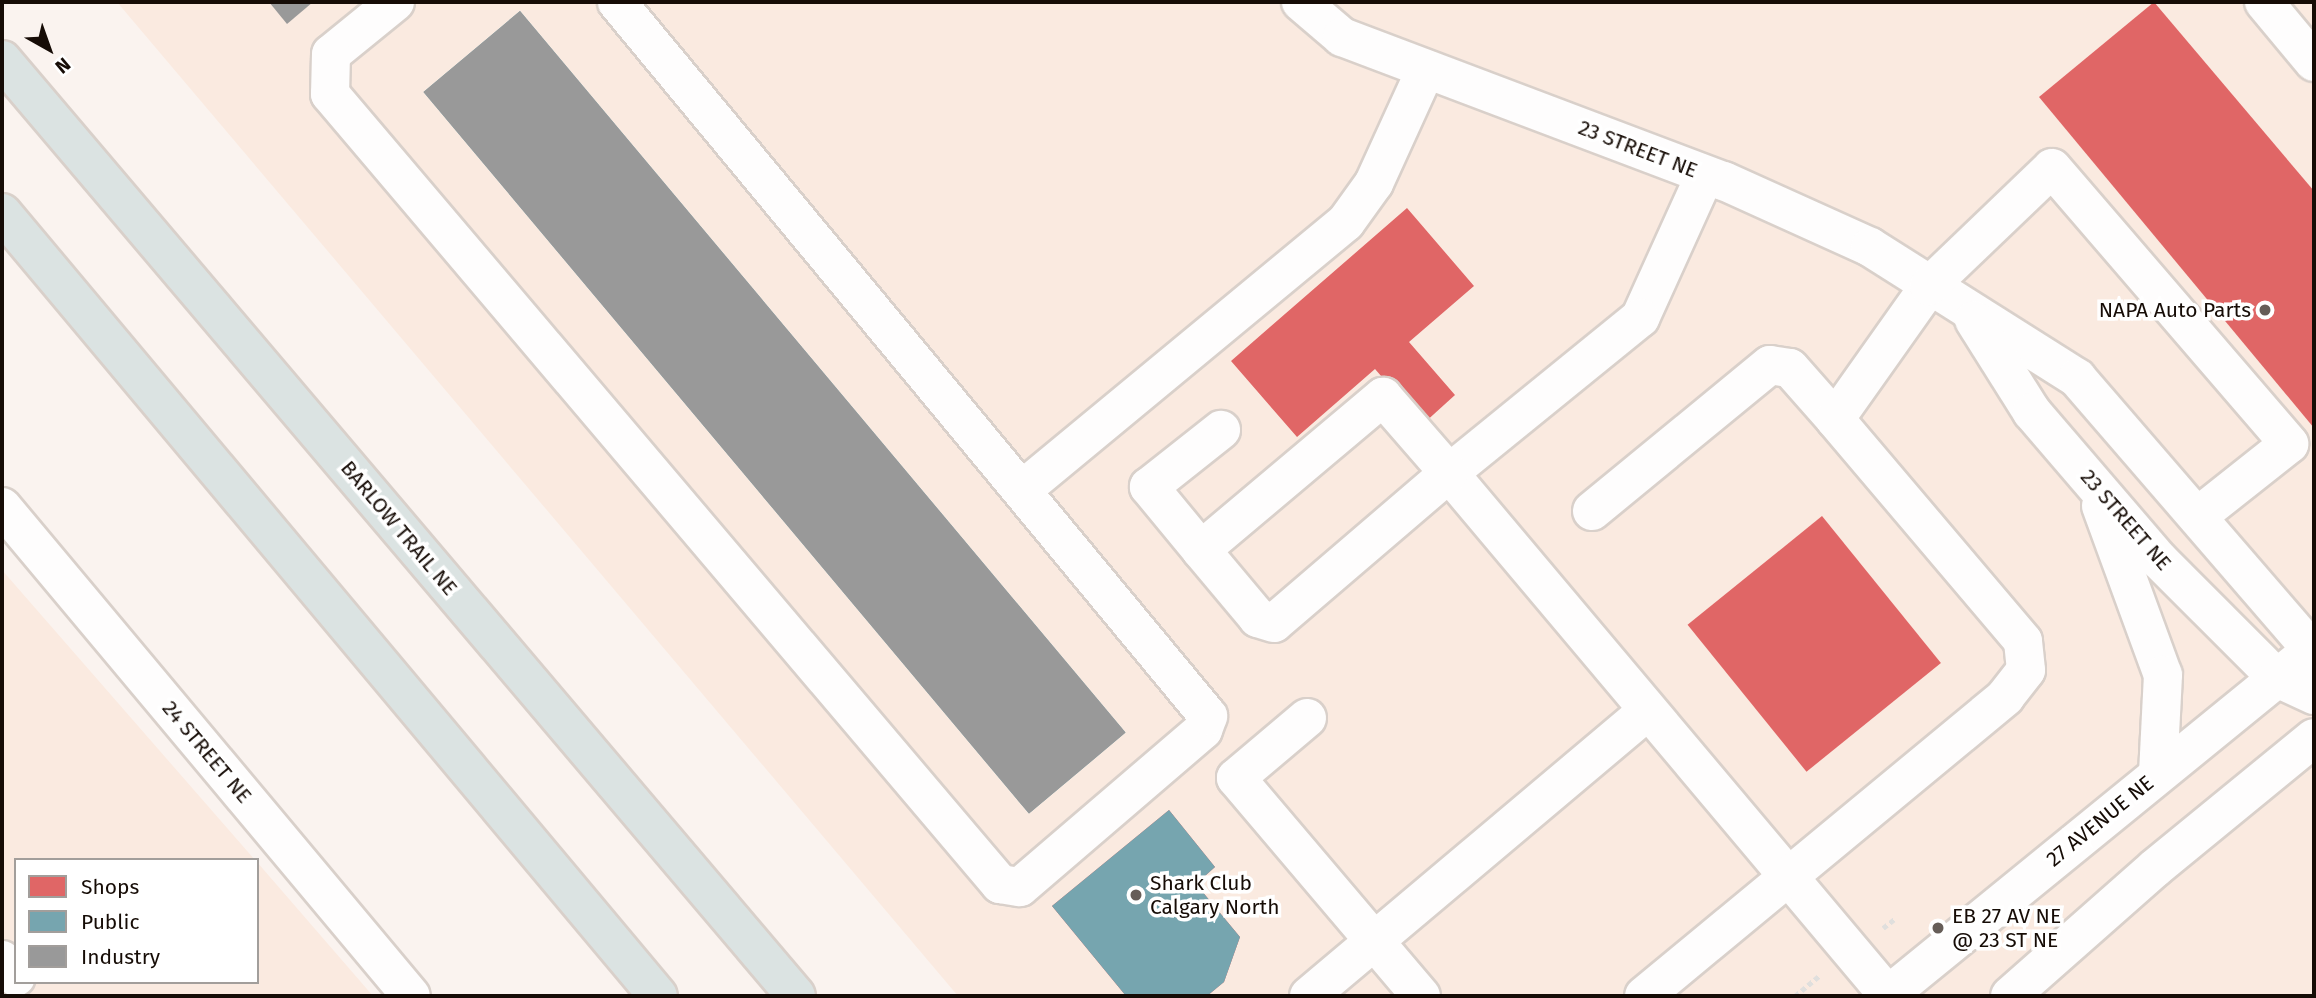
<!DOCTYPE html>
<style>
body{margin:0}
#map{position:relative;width:2316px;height:998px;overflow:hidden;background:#faf3ef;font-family:"Fira Sans",sans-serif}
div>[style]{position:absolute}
.built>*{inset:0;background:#faeae0}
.shops>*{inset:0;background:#e06666;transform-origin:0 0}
.public>*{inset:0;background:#76a5af;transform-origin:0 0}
.industry>*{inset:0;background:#999;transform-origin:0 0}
.path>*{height:4.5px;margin-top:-2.25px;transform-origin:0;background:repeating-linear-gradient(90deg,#e0dfdd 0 5px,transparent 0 8.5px)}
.roads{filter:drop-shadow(2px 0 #d9d0ca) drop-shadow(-2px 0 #d9d0ca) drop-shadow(0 2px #d9d0ca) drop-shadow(0 -2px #d9d0ca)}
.minor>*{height:38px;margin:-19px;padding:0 19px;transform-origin:19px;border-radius:19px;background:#fefdfd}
.major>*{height:38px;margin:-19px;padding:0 19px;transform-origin:19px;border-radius:19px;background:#dbe3e2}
.dots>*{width:19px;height:19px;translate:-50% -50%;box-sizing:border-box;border:4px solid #fff;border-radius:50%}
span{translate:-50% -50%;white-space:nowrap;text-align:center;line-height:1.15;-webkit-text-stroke:7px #fff;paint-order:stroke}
.street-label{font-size:21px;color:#160c06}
.poi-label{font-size:21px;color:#160c06}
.right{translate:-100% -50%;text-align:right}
.left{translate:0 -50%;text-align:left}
.frame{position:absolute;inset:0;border:4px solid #160c06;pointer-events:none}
.legend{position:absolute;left:14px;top:858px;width:245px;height:126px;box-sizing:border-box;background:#fff;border:2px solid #a29e9b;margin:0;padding:9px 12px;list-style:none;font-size:21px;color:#160c06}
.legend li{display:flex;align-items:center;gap:14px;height:35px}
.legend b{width:35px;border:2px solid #a29e9b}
.north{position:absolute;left:14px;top:14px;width:70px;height:70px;-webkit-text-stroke:5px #fff;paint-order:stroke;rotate:140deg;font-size:19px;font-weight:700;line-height:28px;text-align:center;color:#160c06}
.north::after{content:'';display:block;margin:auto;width:24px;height:32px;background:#160c06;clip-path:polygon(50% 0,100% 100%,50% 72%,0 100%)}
</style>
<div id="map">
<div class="built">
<i style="clip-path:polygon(117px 2px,2314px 2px,2314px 996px,958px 996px)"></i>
<i style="clip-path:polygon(2px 570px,255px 860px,16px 860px,16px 982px,257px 982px,257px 862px,373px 996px,2px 996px)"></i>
</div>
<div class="shops">
<i style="clip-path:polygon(2154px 2px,2314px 191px,2314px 428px,2039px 97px)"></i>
<i style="clip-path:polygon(1407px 208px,1474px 286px,1409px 342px,1455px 395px,1423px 424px,1375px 369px,1297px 437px,1231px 361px)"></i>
<i style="left:1822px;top:516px;width:189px;height:173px;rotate:51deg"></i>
<i style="clip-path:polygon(1169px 810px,1215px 867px,1196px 884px,1240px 937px,1224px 982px,1207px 996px,1126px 996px,1052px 906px)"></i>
</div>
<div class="public">
<i style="left:520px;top:11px;width:942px;height:126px;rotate:50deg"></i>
<i style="clip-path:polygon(1169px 810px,1215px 867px,1196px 884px,1240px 937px,1224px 982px,1207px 996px,1126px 996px,1052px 906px)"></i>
</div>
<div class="industry">
<i style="clip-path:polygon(269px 2px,313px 2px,287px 24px)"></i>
<i style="left:520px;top:11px;width:942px;height:126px;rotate:50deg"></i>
</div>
<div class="path">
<i style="left:1883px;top:928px;width:16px;rotate:-38deg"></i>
<i style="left:1795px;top:996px;width:33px;rotate:-40deg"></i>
</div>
<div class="roads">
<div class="minor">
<i style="left:395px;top:2px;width:82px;rotate:140.9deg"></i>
<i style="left:331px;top:54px;width:40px;rotate:91.4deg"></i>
<i style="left:330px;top:94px;width:1036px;rotate:49.7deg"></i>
<i style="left:1000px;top:884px;width:20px;rotate:9deg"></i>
<i style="left:1020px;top:887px;width:241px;rotate:-40.6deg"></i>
<i style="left:1203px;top:730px;width:15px;rotate:-70deg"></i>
<i style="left:1208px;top:716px;width:927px;rotate:-129.62deg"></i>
<i style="left:1301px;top:2px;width:54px;rotate:40.5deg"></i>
<i style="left:1342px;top:37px;width:408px;rotate:20.7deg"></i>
<i style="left:1724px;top:181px;width:160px;rotate:24.3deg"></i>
<i style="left:1870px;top:247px;width:245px;rotate:32.3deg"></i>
<i style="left:2077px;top:378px;width:363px;rotate:49.2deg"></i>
<i style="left:2264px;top:2px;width:78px;rotate:50.2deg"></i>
<i style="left:1705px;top:175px;width:157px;rotate:114.4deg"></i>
<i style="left:1640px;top:318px;width:246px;rotate:140.9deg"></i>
<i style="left:1449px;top:473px;width:682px;rotate:49.94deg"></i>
<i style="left:1974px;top:320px;width:109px;rotate:57.8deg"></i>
<i style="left:2032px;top:412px;width:195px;rotate:49.4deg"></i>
<i style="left:2159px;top:560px;width:167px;rotate:45deg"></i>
<i style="left:2277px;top:678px;width:41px;rotate:24.7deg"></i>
<i style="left:1022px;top:490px;width:420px;rotate:-39.6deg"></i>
<i style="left:1346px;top:222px;width:48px;rotate:-54.3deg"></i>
<i style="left:1374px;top:183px;width:125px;rotate:-65.5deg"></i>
<i style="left:2101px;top:506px;width:180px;rotate:69.9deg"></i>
<i style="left:2163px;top:675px;width:98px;rotate:92.9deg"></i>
<i style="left:2px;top:507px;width:637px;rotate:50.09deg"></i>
<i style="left:1592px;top:511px;width:230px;rotate:-39.4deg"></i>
<i style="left:1770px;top:365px;width:20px;rotate:9deg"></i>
<i style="left:1790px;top:368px;width:68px;rotate:48.6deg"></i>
<i style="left:1201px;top:550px;width:238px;rotate:-40.1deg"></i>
<i style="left:1383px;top:397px;width:101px;rotate:49deg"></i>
<i style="left:1449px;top:473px;width:230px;rotate:139.4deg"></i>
<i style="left:1274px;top:623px;width:17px;rotate:-163deg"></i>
<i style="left:1258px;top:618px;width:89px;rotate:-130deg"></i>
<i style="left:1201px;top:550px;width:82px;rotate:-129.5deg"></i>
<i style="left:1149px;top:487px;width:92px;rotate:-38.4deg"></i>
<i style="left:1307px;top:718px;width:93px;rotate:139.8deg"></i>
<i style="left:1236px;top:778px;width:286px;rotate:49.7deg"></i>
<i style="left:2px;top:960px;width:22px;rotate:51deg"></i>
<i style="left:1309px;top:996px;width:443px;rotate:-40.1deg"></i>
<i style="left:1644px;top:996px;width:469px;rotate:-39.6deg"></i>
<i style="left:2005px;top:697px;width:34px;rotate:-52deg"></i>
<i style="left:2026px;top:670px;width:29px;rotate:-96deg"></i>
<i style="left:2023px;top:641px;width:291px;rotate:-130.3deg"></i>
<i style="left:1835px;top:419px;width:163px;rotate:-54.7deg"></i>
<i style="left:1929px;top:286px;width:170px;rotate:-43.8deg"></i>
<i style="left:2052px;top:168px;width:364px;rotate:49.3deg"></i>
<i style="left:2289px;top:444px;width:117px;rotate:141.6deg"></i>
<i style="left:1887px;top:996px;width:551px;rotate:-39.18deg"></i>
<i style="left:2010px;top:996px;width:193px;rotate:-41.4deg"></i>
<i style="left:2155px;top:868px;width:205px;rotate:-39.3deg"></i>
</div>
<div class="major">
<i style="left:2px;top:60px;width:1227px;rotate:49.69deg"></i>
<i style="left:2px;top:213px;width:1021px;rotate:50.04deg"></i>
</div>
</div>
<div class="dots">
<i style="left:2265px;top:310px;background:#665d58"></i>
<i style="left:1136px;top:895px;background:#665d58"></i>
<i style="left:1938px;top:928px;background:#665d58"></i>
</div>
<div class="street-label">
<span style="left:1638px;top:149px;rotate:21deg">23 STREET NE</span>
<span style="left:2126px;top:520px;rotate:49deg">23 STREET NE</span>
<span style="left:399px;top:528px;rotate:50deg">BARLOW TRAIL NE</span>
<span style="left:207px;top:752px;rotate:50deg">24 STREET NE</span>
<span style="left:2100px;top:821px;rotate:-39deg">27 AVENUE NE</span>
</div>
<div class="poi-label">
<span class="right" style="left:2251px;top:310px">NAPA Auto Parts</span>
<span class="left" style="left:1150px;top:895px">Shark Club<br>Calgary North</span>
<span class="left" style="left:1952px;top:928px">EB 27 AV NE<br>@ 23 ST NE</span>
</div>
<div class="frame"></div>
<ul class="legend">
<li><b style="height:19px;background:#e06666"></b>Shops</li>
<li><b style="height:19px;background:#76a5af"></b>Public</li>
<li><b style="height:19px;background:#999"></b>Industry</li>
</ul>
<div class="north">N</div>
</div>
